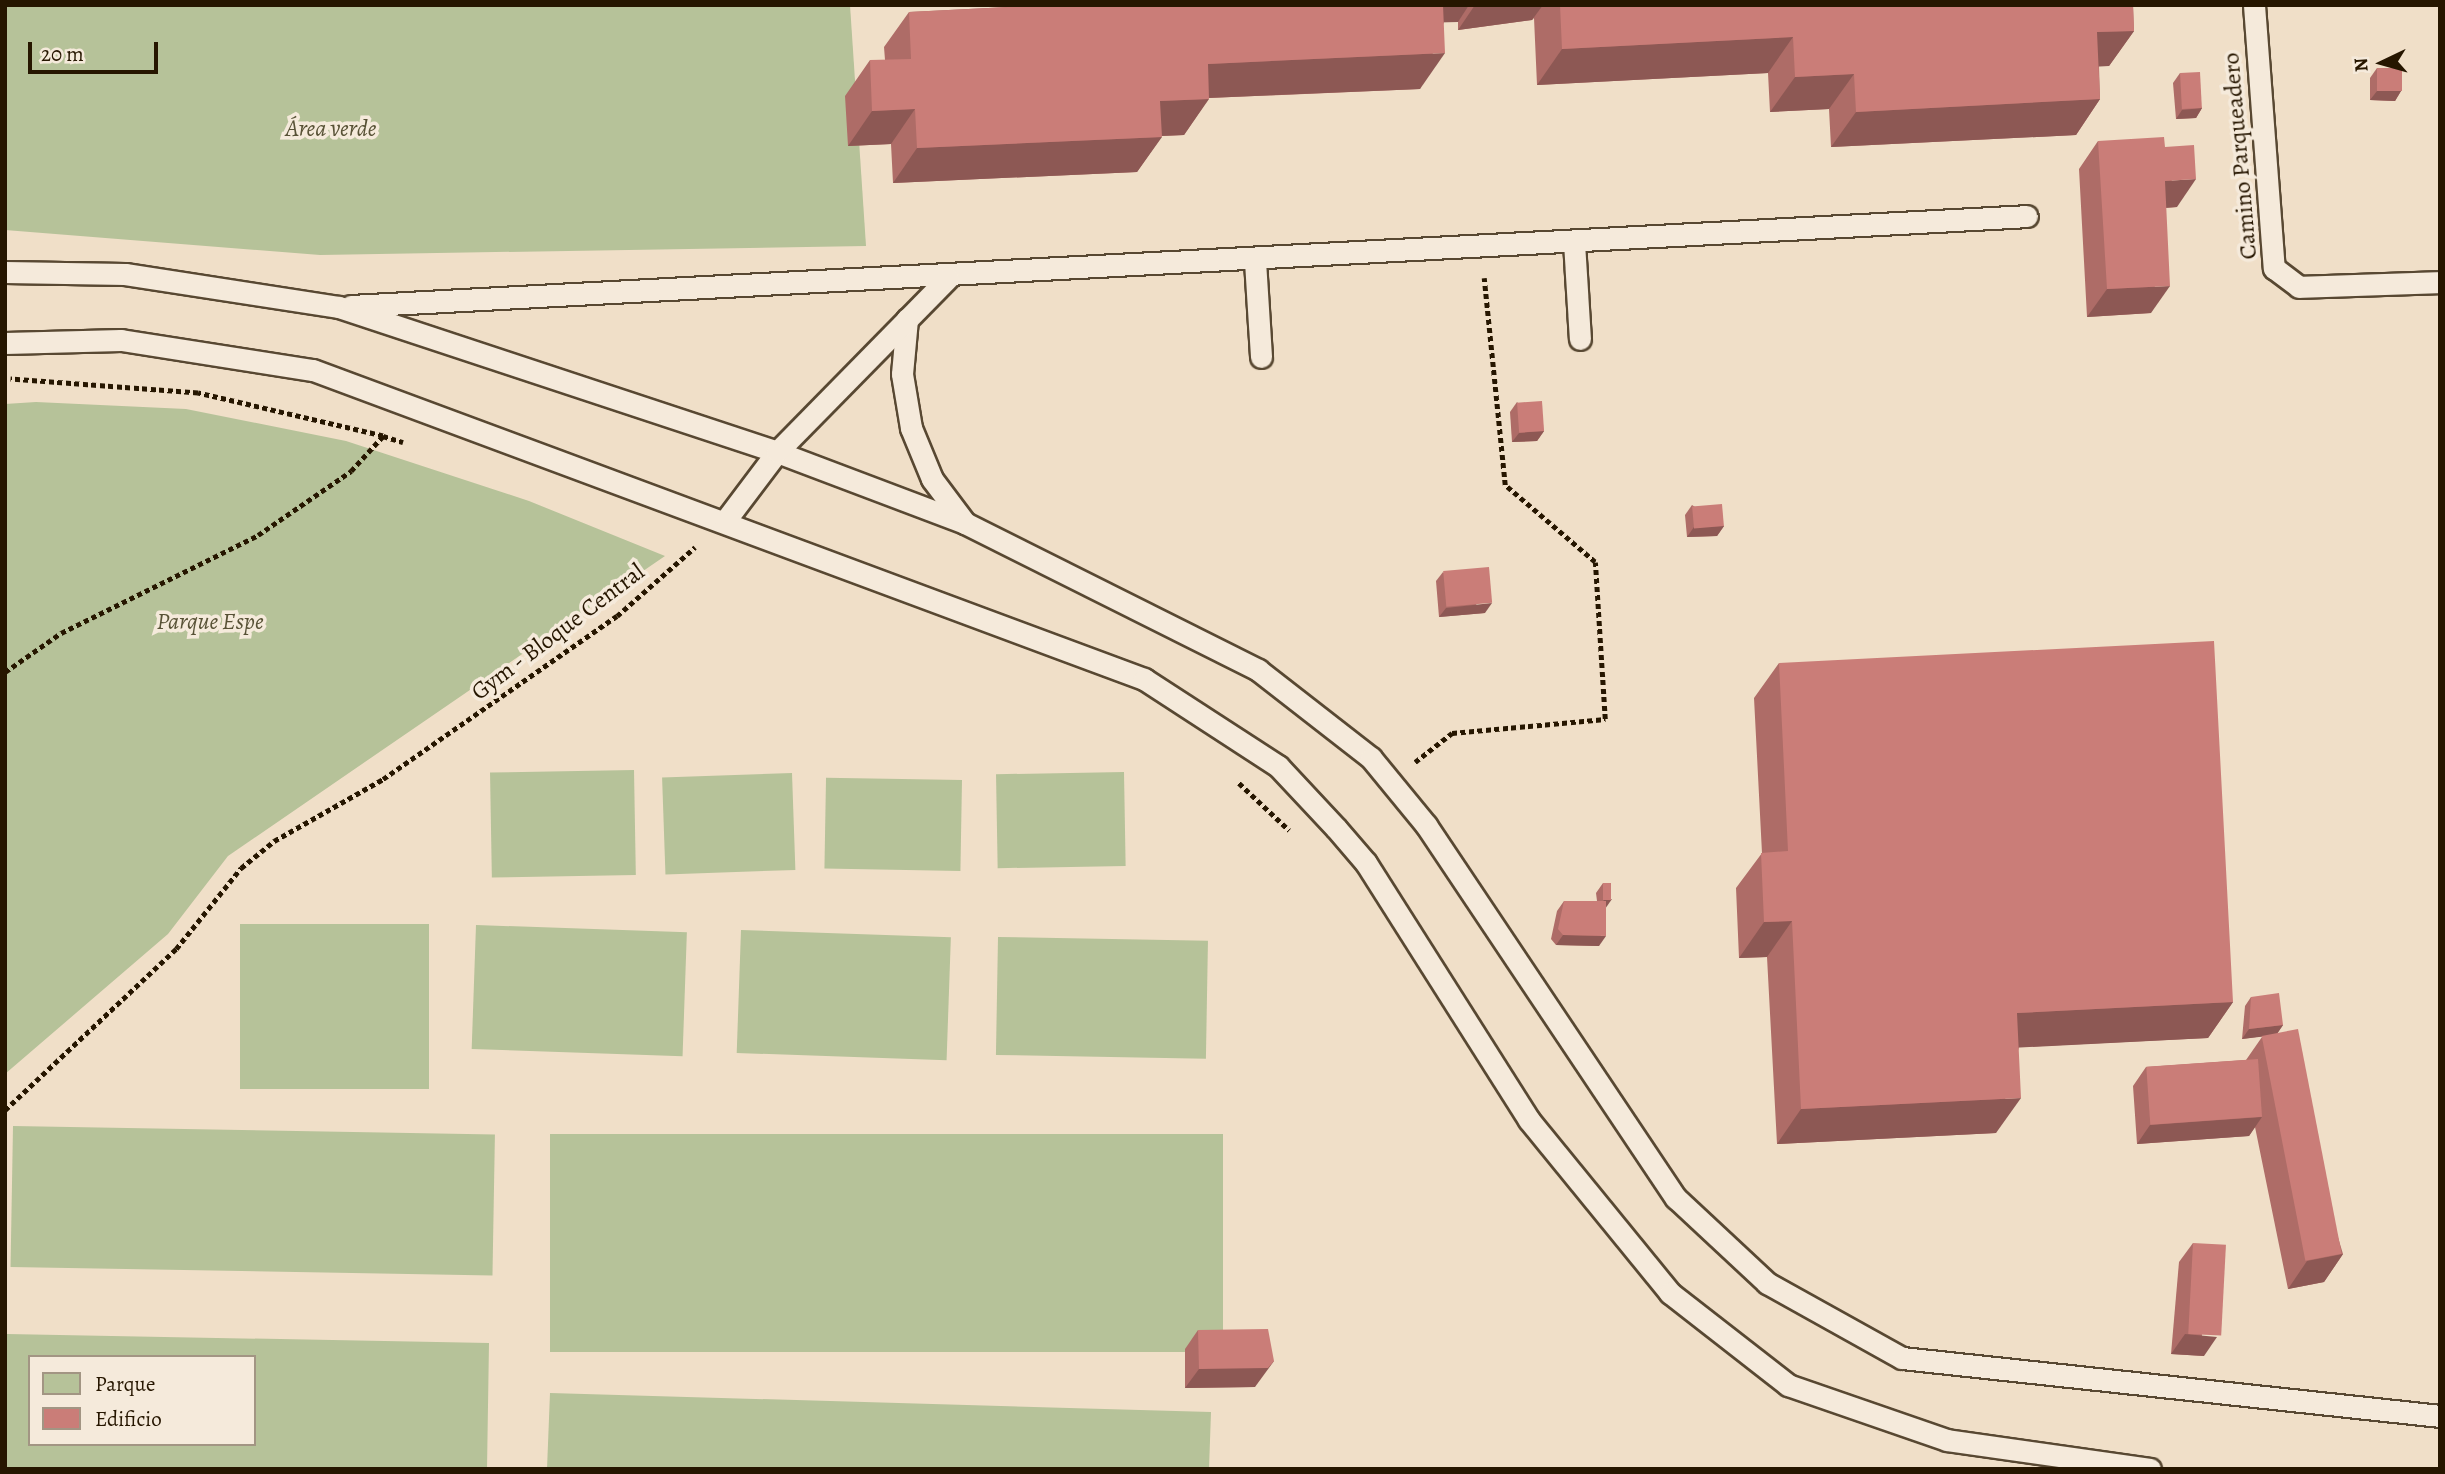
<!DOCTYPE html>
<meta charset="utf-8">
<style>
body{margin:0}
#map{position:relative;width:2445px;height:1474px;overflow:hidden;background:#f0dfc8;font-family:Alegreya,serif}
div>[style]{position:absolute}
.green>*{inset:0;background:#b6c299;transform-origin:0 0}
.path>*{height:4.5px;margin-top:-2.25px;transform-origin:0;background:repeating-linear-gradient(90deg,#261600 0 5px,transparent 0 8.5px)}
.roads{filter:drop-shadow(2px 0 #584832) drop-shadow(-2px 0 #584832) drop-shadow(0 2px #584832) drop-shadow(0 -2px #584832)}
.service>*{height:21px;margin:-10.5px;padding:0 10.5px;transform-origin:10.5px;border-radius:10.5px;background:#f5eadb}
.wall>*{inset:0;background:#ae6c67}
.shaded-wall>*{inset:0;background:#8d5854}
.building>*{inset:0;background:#ca7d78;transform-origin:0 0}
span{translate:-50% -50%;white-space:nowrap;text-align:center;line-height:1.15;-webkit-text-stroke:7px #f5eadb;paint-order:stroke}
.park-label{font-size:24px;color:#585236;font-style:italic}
.street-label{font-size:24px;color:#261600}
.frame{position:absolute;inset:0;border:7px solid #261600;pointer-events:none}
.legend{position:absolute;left:28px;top:1355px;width:228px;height:91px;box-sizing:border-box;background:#f5eadb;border:2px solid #a29583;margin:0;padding:9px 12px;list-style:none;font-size:21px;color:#261600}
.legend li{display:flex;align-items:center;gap:14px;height:35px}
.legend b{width:35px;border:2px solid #a29583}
.north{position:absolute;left:2347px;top:28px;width:70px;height:70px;-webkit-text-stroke:5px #f5eadb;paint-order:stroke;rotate:265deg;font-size:19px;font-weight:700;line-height:28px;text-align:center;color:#261600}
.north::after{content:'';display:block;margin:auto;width:24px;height:32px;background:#261600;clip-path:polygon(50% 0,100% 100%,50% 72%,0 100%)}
.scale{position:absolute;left:28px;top:42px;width:130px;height:32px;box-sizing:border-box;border:4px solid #261600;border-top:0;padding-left:9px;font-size:21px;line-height:24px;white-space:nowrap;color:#261600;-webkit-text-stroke:5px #f5eadb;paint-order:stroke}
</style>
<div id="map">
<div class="green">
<i style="clip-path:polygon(5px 5px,850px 5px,866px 246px,320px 255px,5px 230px)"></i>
<i style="clip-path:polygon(36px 402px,186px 409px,346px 441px,529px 501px,665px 556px,228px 856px,168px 934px,5px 1074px,5px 404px)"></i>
<i style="left:634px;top:770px;width:105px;height:144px;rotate:89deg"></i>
<i style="left:1124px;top:772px;width:94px;height:128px;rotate:89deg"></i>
<i style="left:792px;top:773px;width:97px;height:130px;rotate:88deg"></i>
<i style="left:962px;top:780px;width:91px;height:136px;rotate:91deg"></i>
<i style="left:429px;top:924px;width:165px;height:189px;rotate:90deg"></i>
<i style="left:476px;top:925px;width:211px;height:124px;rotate:2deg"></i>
<i style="left:741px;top:930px;width:210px;height:123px;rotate:2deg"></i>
<i style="left:998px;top:937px;width:210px;height:118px;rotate:1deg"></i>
<i style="left:13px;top:1126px;width:482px;height:141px;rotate:1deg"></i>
<i style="left:550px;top:1134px;width:673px;height:218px"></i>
<i style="clip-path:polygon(evenodd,7px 1334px,489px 1343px,487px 1469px,5px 1469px,7px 1334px,30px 1357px,254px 1357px,254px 1444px,30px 1444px,30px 1357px)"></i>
<i style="clip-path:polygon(550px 1393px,1211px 1412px,1209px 1469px,547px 1469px)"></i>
</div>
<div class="path">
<i style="left:383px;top:436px;width:21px;rotate:17deg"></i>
<i style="left:5px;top:672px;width:68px;rotate:-34.9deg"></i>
<i style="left:61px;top:633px;width:220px;rotate:-26.4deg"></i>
<i style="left:258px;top:535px;width:113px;rotate:-34.5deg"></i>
<i style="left:351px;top:471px;width:47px;rotate:-47.6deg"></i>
<i style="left:383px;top:436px;width:190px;rotate:-166.9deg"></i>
<i style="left:198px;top:393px;width:188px;rotate:-175.7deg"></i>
<i style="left:1415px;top:762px;width:47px;rotate:-38.1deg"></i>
<i style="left:1452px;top:733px;width:154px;rotate:-5.2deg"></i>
<i style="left:1605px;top:719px;width:157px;rotate:-93.6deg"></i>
<i style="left:1595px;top:562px;width:118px;rotate:-139.5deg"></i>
<i style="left:1505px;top:485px;width:208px;rotate:-95.8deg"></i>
<i style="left:1239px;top:783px;width:69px;rotate:43.2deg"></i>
<i style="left:5px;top:1110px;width:235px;rotate:-43.3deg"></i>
<i style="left:176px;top:949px;width:104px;rotate:-51.3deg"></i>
<i style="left:241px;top:868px;width:43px;rotate:-39.3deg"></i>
<i style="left:274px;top:841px;width:125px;rotate:-29.6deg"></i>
<i style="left:383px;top:779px;width:285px;rotate:-34.9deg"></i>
<i style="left:617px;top:616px;width:104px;rotate:-41.5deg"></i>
</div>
<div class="roads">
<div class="service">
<i style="left:2254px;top:5px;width:264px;rotate:85.7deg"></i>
<i style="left:2274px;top:268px;width:31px;rotate:37deg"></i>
<i style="left:2299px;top:287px;width:141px;rotate:-2deg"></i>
<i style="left:1574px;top:242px;width:97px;rotate:86.5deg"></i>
<i style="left:1255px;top:261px;width:96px;rotate:86.4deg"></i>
<i style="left:5px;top:272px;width:120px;rotate:1deg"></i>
<i style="left:125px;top:274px;width:217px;rotate:8.8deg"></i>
<i style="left:339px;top:307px;width:461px;rotate:18.3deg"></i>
<i style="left:777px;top:452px;width:201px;rotate:20.7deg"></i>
<i style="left:965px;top:523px;width:328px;rotate:26.6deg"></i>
<i style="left:1258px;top:670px;width:143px;rotate:37.9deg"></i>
<i style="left:1371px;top:758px;width:87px;rotate:50.6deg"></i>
<i style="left:1426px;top:825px;width:449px;rotate:56.2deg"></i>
<i style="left:1676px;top:1198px;width:125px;rotate:43deg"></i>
<i style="left:1767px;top:1283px;width:154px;rotate:29.1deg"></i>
<i style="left:1902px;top:1358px;width:541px;rotate:6.15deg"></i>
<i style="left:351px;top:306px;width:1678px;rotate:-3.07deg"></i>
<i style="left:907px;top:319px;width:55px;rotate:95.2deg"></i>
<i style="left:902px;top:374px;width:55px;rotate:80.5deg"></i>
<i style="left:911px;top:428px;width:55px;rotate:67.6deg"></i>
<i style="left:932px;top:479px;width:55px;rotate:53.1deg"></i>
<i style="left:5px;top:343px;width:116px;rotate:-1.5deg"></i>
<i style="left:121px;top:340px;width:194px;rotate:8.9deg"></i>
<i style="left:313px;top:370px;width:887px;rotate:20.4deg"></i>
<i style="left:1144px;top:679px;width:160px;rotate:33deg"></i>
<i style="left:1278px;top:766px;width:85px;rotate:46.9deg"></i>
<i style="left:1336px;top:828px;width:46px;rotate:49.4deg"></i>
<i style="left:1366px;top:863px;width:304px;rotate:57.6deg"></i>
<i style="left:1529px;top:1120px;width:223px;rotate:50.8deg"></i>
<i style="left:1670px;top:1293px;width:150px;rotate:37.9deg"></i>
<i style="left:1788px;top:1385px;width:168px;rotate:19.1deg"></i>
<i style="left:1947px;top:1440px;width:205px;rotate:8.1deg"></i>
<i style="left:725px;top:521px;width:86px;rotate:-53deg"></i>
<i style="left:777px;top:452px;width:244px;rotate:-45.5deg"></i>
</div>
</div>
<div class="wall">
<i style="clip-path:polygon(1049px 5px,2133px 5px,2134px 31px,2109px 66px,2099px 66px,2100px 99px,2076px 135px,1831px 147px,1829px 109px,1770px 112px,1768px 73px,1537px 85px,1534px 18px,1532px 20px,1458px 30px,1458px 22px,1444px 22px,1420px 89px,1209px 98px,1184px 135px,1162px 136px,1137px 172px,893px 183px,891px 144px,848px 146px,845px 96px,870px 60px,885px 60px,884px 47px,909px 12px)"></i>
<i style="clip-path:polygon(2377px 68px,2401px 91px,2395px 101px,2370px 100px,2370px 78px)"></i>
<i style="clip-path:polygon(2180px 73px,2202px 108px,2196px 118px,2176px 119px,2173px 83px)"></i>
<i style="clip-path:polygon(2098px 141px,2165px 147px,2177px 207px,2166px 208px,2151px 313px,2087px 317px,2079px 169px)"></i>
<i style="clip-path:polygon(1517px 402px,1544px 431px,1537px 441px,1512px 442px,1510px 412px)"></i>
<i style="clip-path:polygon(1692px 505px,1724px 526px,1717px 536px,1687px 537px,1685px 515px)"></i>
<i style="clip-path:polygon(1443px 572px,1485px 613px,1439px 617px,1436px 581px)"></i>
<i style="clip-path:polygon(1779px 663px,2233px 1002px,2208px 1038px,2019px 1047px,1996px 1133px,1777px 1144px,1767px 957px,1739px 958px,1736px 888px,1762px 853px,1754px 698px)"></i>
<i style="clip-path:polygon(1603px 883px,1606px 907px,1599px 946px,1556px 945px,1551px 939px,1557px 911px,1564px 901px,1597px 901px,1596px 893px)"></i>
<i style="clip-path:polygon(2251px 997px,2283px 1025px,2277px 1034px,2343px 1254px,2324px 1282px,2288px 1289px,2255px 1127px,2249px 1136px,2137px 1144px,2133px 1086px,2146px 1067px,2246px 1060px,2262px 1037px,2264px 1036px,2242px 1039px,2245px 1006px)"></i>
<i style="clip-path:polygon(2193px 1243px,2204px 1356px,2171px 1354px,2179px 1262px)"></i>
<i style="clip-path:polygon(1198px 1330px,1255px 1387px,1185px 1388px,1185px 1349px)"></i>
</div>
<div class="shaded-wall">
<i style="clip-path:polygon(1430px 5px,1469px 5px,1458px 22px,1418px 23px)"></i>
<i style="clip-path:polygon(1475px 5px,1543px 5px,1532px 20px,1458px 30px)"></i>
<i style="clip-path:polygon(2134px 31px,2109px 66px,2072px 68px,2097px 32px)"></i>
<i style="clip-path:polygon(1793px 37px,1768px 73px,1537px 85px,1562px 49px)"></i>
<i style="clip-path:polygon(1445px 53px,1420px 89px,1183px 99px,1208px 64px)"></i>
<i style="clip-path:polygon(1854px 74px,1829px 109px,1770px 112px,1795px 77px)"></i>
<i style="clip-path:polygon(2377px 91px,2401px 91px,2395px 101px,2370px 100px)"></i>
<i style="clip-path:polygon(1209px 99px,1184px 135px,1136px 137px,1160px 101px)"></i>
<i style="clip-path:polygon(2100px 99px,2076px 135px,1831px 147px,1856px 112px)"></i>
<i style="clip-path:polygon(2202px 108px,2196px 118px,2176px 119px,2182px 110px)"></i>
<i style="clip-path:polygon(915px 109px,891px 144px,848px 146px,872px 111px)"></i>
<i style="clip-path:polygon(1162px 137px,1137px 172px,893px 183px,917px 148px)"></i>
<i style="clip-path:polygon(2196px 179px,2177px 207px,2145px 209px,2165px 181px)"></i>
<i style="clip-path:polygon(2170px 286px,2151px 313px,2087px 317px,2107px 289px)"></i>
<i style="clip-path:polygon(1544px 431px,1537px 441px,1512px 442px,1519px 433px)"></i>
<i style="clip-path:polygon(1724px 526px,1717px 536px,1687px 537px,1694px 527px)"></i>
<i style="clip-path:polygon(1492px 603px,1485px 613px,1439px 617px,1446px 608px)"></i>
<i style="clip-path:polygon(1612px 899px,1605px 909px,1597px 910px,1604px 900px)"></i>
<i style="clip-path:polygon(1792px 921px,1767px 957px,1739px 958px,1764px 922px)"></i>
<i style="clip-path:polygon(1563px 935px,1606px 936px,1599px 946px,1556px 945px)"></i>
<i style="clip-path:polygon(2233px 1002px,2208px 1038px,1992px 1049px,2017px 1013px)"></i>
<i style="clip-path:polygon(2283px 1025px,2276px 1035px,2242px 1039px,2249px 1029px)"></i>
<i style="clip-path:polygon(2021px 1098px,1996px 1133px,1777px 1144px,1801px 1109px)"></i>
<i style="clip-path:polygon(2262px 1117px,2249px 1136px,2137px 1144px,2150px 1125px)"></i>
<i style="clip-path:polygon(2343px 1254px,2324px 1282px,2288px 1289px,2307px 1261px)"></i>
<i style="clip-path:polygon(2185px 1334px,2217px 1337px,2204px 1356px,2171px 1354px)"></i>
<i style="clip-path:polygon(1274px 1361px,1255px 1387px,1185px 1388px,1199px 1369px)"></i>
</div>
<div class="building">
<i style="clip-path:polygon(1049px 5px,1443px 5px,1445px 53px,1208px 64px,1209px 99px,1160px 101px,1162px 137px,917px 148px,915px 109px,872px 111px,870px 60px,911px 59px,909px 12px)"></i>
<i style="clip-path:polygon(1560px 5px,2133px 5px,2134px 31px,2097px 32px,2100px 99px,1856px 112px,1854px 74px,1795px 77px,1793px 37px,1562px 49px)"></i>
<i style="left:2377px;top:68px;width:25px;height:23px"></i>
<i style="left:2200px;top:72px;width:36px;height:20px;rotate:87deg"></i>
<i style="clip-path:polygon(2164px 137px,2165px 147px,2194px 145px,2196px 179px,2165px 181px,2170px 286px,2107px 289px,2098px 141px)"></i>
<i style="left:1542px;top:401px;width:30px;height:25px;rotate:86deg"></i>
<i style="left:1722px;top:504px;width:22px;height:30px;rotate:85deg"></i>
<i style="left:1489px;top:567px;width:36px;height:46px;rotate:85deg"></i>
<i style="clip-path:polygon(2214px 641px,2233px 1002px,2017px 1013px,2021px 1098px,1801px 1109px,1792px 921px,1764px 922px,1761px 853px,1788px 851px,1779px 663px)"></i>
<i style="left:1603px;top:883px;width:8px;height:17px"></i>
<i style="clip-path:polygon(1564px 901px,1606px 901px,1606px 936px,1563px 935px,1558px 929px)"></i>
<i style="clip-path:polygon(2279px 993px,2283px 1025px,2249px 1029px,2251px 997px)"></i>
<i style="left:2298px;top:1029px;width:229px;height:37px;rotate:79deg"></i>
<i style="left:2258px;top:1059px;width:58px;height:112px;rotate:86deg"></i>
<i style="left:2193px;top:1243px;width:33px;height:91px;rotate:3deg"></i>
<i style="clip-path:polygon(1268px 1329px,1274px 1361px,1268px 1368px,1199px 1369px,1198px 1330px)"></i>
</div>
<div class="park-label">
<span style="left:331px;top:129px">Área verde</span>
<span style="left:210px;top:622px">Parque Espe</span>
</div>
<div class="street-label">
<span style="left:2240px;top:156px;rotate:-95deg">Camino Parqueadero</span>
<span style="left:558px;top:632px;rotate:-37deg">Gym - Bloque Central</span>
</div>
<div class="frame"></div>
<ul class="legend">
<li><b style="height:19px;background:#b6c299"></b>Parque</li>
<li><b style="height:19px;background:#ca7d78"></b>Edificio</li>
</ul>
<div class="north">N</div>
<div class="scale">20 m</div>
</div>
